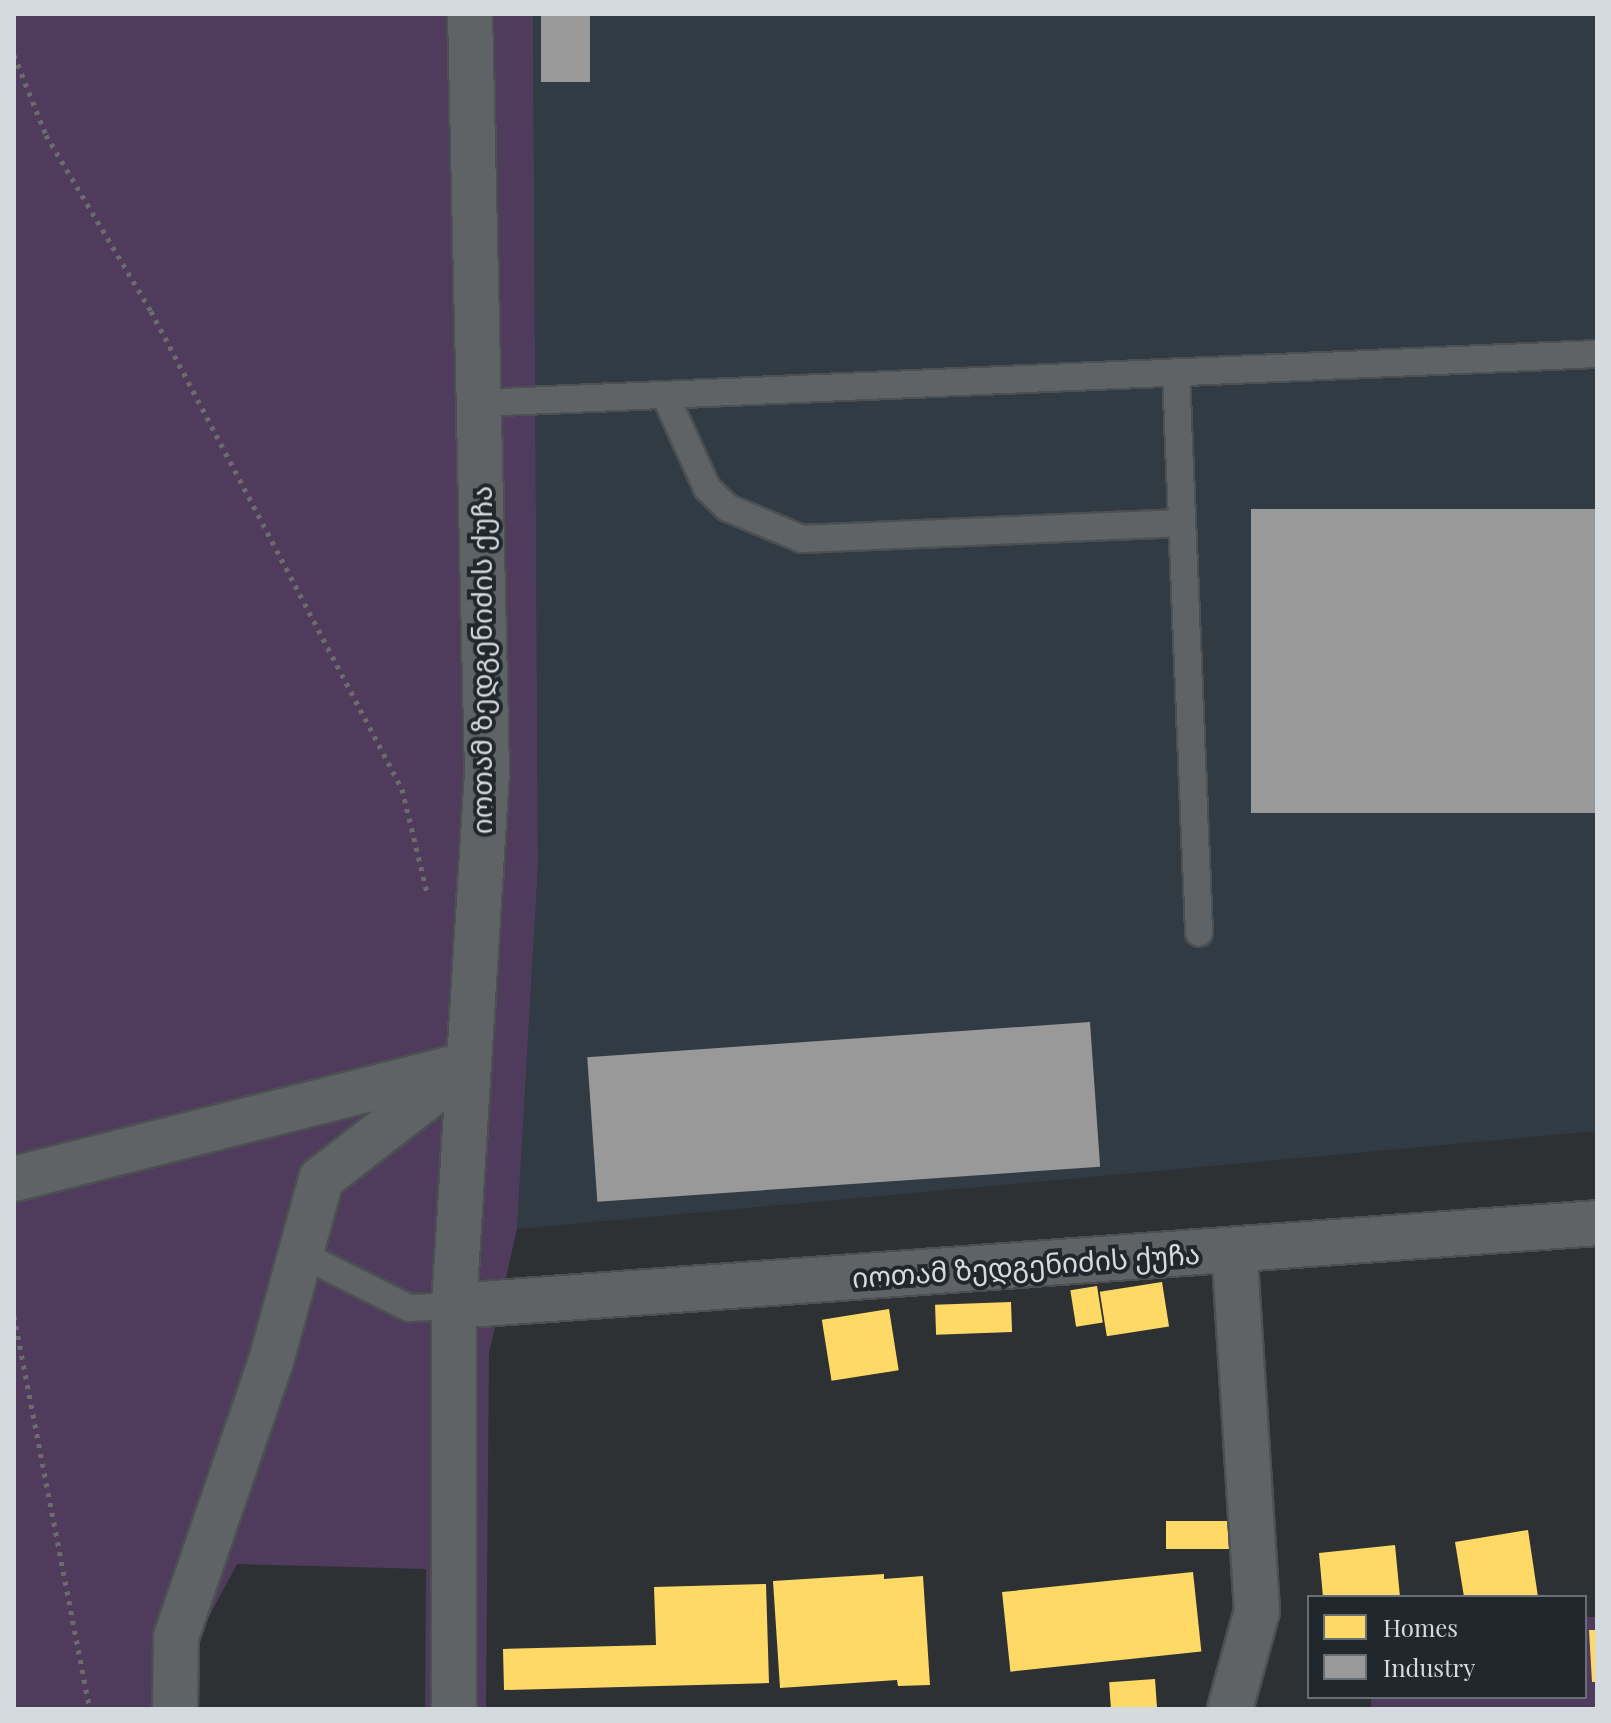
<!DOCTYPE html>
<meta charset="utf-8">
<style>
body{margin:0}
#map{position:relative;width:1611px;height:1723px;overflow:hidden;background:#2e3134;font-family:"Playfair Display","Noto Sans Georgian",serif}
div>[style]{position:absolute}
.built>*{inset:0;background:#303b44}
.green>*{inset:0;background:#4f3c5c}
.homes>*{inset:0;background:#ffd966;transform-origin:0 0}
.industry>*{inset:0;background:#999;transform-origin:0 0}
.path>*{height:5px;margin-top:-2.5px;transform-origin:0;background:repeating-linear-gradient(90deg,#6a6c6e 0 4px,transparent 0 10px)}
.roads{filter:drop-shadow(2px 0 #4c5052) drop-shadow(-2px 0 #4c5052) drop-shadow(0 2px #4c5052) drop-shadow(0 -2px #4c5052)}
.service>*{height:26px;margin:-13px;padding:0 13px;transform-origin:13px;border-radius:13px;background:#606366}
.minor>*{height:44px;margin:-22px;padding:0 22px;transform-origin:22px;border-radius:22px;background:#606366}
span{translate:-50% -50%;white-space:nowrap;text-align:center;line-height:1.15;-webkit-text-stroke:8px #20282e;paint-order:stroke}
.street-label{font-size:28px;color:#d5dade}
.frame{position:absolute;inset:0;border:16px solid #d5dade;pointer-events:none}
.legend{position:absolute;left:1307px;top:1595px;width:280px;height:104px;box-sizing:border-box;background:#20282e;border:2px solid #686f74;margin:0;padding:10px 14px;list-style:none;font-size:24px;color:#d5dade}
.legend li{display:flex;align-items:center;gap:16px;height:40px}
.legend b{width:40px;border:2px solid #686f74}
</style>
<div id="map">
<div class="built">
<i style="clip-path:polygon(533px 14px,1597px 14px,1597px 1131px,517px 1229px,538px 866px)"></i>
</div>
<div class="green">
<i style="clip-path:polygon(14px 14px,533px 14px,538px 866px,517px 1229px,489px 1353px,486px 1709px,425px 1709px,426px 1569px,237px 1564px,198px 1637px,199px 1709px,14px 1709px)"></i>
<i style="clip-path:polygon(1585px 1617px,1597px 1617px,1597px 1709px,1371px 1709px,1371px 1697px,1585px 1697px)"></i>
</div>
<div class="homes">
<i style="left:1162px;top:1282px;width:45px;height:63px;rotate:81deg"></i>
<i style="left:1097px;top:1286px;width:37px;height:27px;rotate:81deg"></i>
<i style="left:1011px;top:1302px;width:30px;height:76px;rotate:88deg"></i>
<i style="left:889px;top:1309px;width:62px;height:68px;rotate:81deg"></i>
<i style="left:1231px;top:1521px;width:28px;height:65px;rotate:90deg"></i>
<i style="clip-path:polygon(1528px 1530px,1538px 1597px,1464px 1597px,1455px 1542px)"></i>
<i style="clip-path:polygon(1395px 1545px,1400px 1597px,1323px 1597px,1319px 1553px)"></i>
<i style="left:1193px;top:1572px;width:80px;height:192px;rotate:84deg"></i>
<i style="clip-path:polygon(884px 1574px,884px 1579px,923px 1576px,930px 1685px,898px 1686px,897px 1680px,780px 1688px,773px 1581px)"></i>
<i style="clip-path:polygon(766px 1584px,769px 1683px,504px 1690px,503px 1649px,656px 1645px,654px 1587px)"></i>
<i style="clip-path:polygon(1589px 1630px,1597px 1630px,1597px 1682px,1592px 1682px)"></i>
<i style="left:1155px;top:1679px;width:30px;height:46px;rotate:86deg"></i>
</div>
<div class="industry">
<i style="left:541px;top:14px;width:49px;height:68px"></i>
<i style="left:1597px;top:509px;width:304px;height:346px;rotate:90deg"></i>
<i style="left:1090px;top:1022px;width:145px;height:504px;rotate:86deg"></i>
</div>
<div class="path">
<i style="left:14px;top:55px;width:86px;rotate:68.2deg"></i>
<i style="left:46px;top:135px;width:205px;rotate:59.2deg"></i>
<i style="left:151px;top:311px;width:540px;rotate:62.3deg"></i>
<i style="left:402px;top:789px;width:106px;rotate:76.4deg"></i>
<i style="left:14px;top:1316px;width:400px;rotate:79.1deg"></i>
</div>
<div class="roads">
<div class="service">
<i style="left:1176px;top:372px;width:561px;rotate:87.65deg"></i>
<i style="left:665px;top:395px;width:102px;rotate:65.7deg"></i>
<i style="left:707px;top:488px;width:29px;rotate:44deg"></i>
<i style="left:728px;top:508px;width:80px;rotate:22.7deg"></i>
<i style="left:802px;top:539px;width:380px;rotate:-2.4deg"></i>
<i style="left:479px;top:403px;width:1119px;rotate:-2.51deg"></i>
<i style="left:301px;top:1254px;width:121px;rotate:26.6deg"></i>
<i style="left:409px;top:1308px;width:45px;rotate:-2.5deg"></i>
</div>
<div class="minor">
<i style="left:14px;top:1179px;width:454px;rotate:-14.2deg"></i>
<i style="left:454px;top:1306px;width:1146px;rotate:-4.15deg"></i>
<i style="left:175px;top:1709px;width:72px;rotate:-89.2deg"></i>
<i style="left:176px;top:1637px;width:292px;rotate:-71deg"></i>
<i style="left:271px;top:1361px;width:189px;rotate:-74.6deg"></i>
<i style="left:321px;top:1179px;width:186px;rotate:-37.8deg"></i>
<i style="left:454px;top:1709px;width:403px;rotate:-90deg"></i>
<i style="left:454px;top:1306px;width:534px;rotate:-86.46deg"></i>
<i style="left:487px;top:773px;width:759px;rotate:-91.28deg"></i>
<i style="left:1230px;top:1709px;width:102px;rotate:-74.6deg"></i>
<i style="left:1257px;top:1611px;width:362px;rotate:-93.6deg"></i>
</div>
</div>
<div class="street-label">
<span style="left:481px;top:660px;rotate:-90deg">იოთამ ზედგენიძის ქუჩა</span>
<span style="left:1026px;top:1265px;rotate:-4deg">იოთამ ზედგენიძის ქუჩა</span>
</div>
<div class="frame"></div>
<ul class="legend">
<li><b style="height:22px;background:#ffd966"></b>Homes</li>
<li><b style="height:22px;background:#999"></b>Industry</li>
</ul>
</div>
